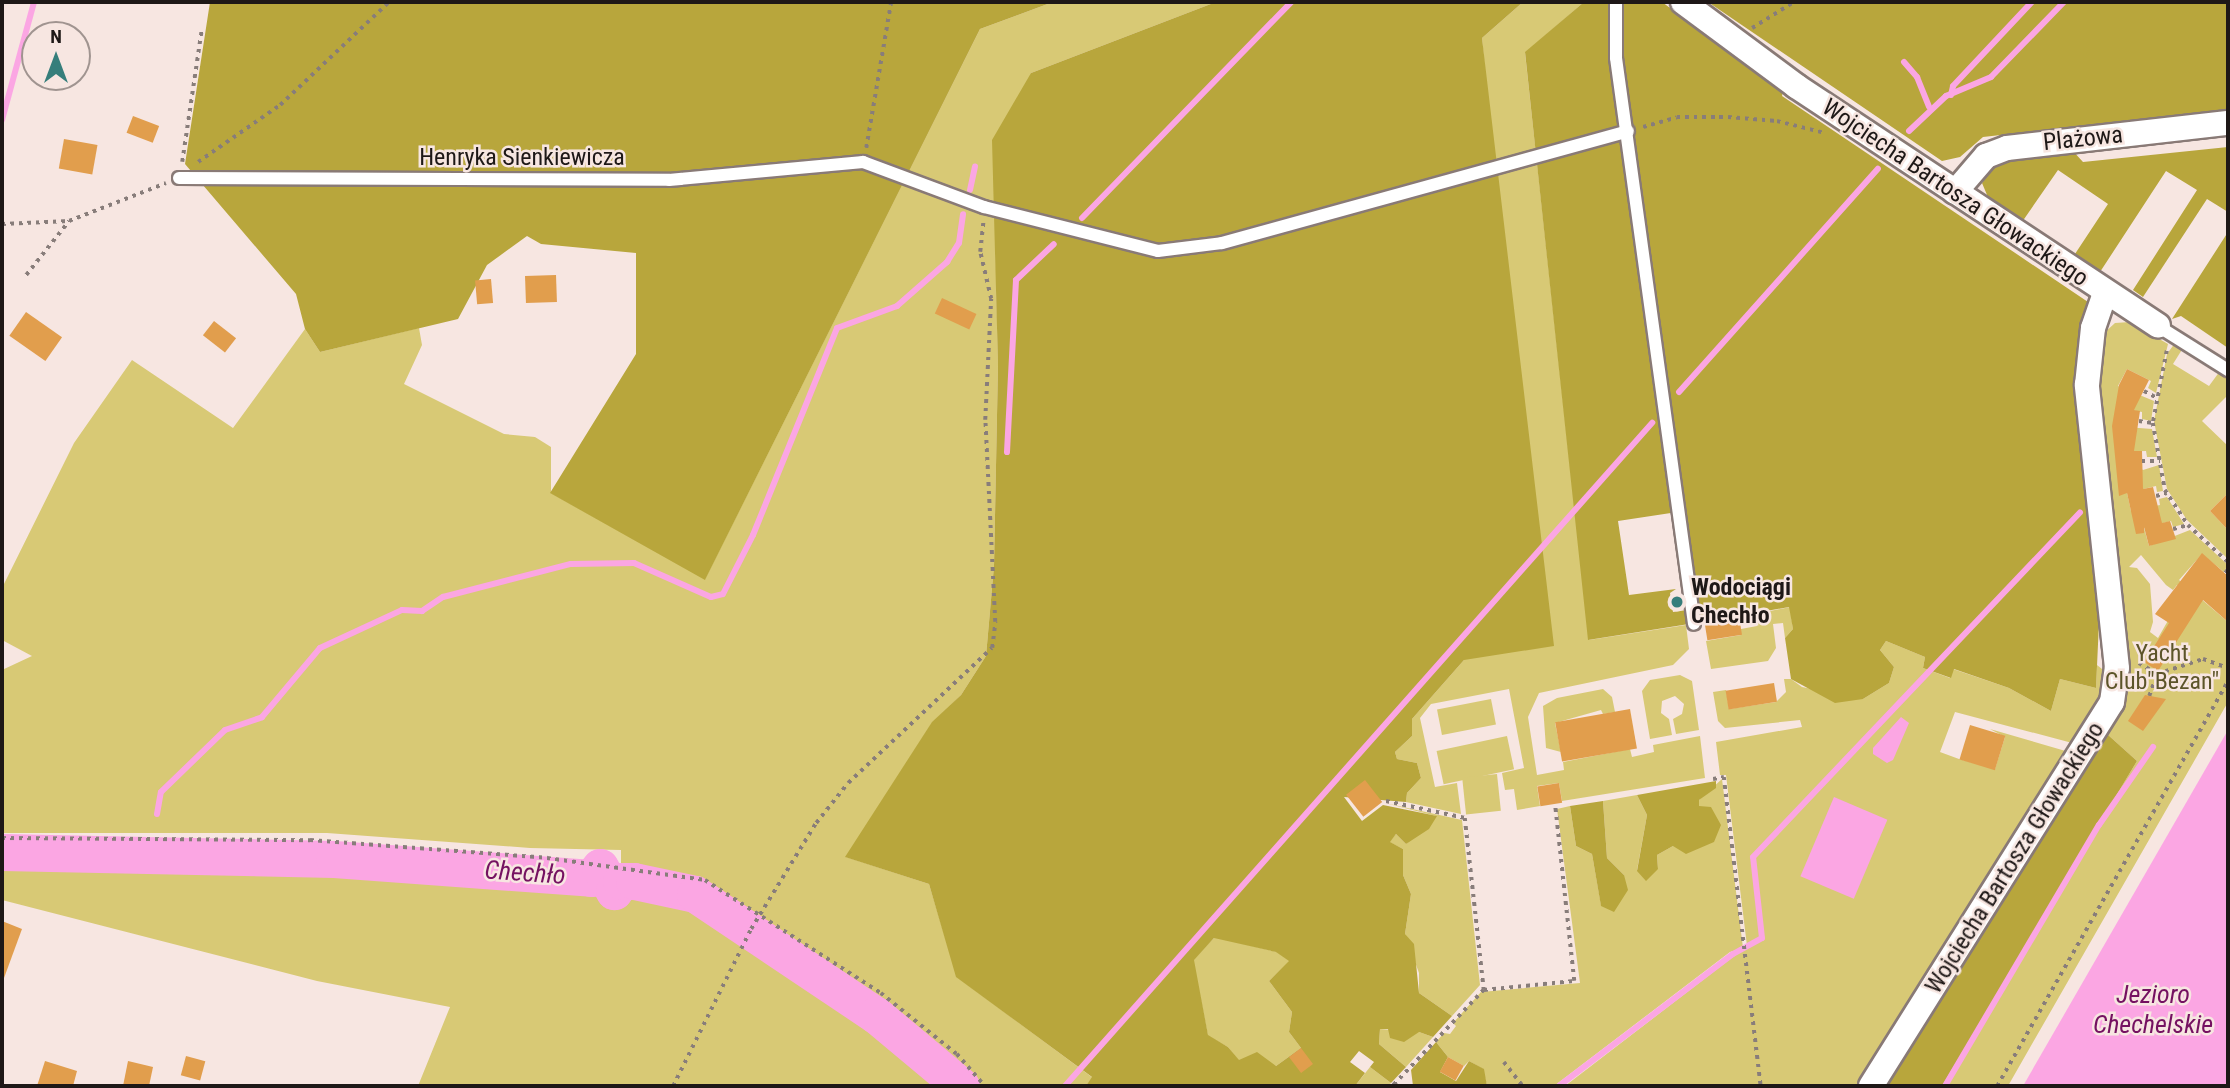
<!DOCTYPE html>
<meta charset="utf-8">
<style>
body{margin:0}
#map{position:relative;width:2230px;height:1088px;overflow:hidden;background:#f7e6e1;font-family:"Roboto Condensed",sans-serif}
div>[style]{position:absolute}
.green>*{inset:0;background:#d8c975;transform-origin:0 0}
.forest>*{inset:0;background:#b8a63c}
.water>*{inset:0;background:#fba6e3;transform-origin:0 0}
.stream>*{height:6px;margin:-3px;padding:0 3px;transform-origin:3px;border-radius:3px;background:#fba6e3}
.river>*{height:37px;margin:-18.5px;padding:0 18.5px;transform-origin:18.5px;border-radius:18.5px;background:#fba6e3}
.building>*{inset:0;background:#e19e4d;transform-origin:0 0}
.path>*{height:3.5px;margin-top:-1.75px;transform-origin:0;background:repeating-linear-gradient(90deg,#887d7a 0 3.5px,transparent 0 8.5px)}
.roads{filter:drop-shadow(2px 0 #897a76) drop-shadow(-2px 0 #897a76) drop-shadow(0 2px #897a76) drop-shadow(0 -2px #897a76)}
.lane>*{height:12px;margin:-6px;padding:0 6px;transform-origin:6px;border-radius:6px;background:#fff}
.street>*{height:24px;margin:-12px;padding:0 12px;transform-origin:12px;border-radius:12px;background:#fff}
.dots>*{width:19px;height:19px;translate:-50% -50%;box-sizing:border-box;border:4px solid #f7e6e1;border-radius:50%}
span{translate:-50% -50%;white-space:nowrap;text-align:center;line-height:1.15;-webkit-text-stroke:5px #f7e6e1;paint-order:stroke}
.street-label{font-size:24px;color:#1e1817}
.poi-label{font-size:24px;color:#1e1817;font-weight:700}
.left{translate:0 -50%;text-align:left}
.park-label{font-size:24px;color:#5c5429}
.water-label{font-size:26px;color:#751161;font-style:italic}
.frame{position:absolute;inset:0;border:4px solid #1e1817;pointer-events:none}
.north{position:absolute;left:21px;top:21px;width:70px;height:70px;box-sizing:border-box;background:#f7e6e1;border:2px solid #a09490;border-radius:50%;rotate:0deg;font-size:19px;font-weight:700;line-height:28px;text-align:center;color:#1e1817}
.north::after{content:'';display:block;margin:auto;width:24px;height:32px;background:#367e7b;clip-path:polygon(50% 0,100% 100%,50% 72%,0 100%)}
</style>
<div id="map">
<div class="green">
<i style="clip-path:polygon(1053px 2px,1216px 2px,1031px 73px,995px 223px,998px 365px,994px 566px,986px 656px,961px 695px,932px 723px,846px 857px,929px 884px,957px 977px,1093px 1078px,1086px 1086px,968px 1086px,891px 1015px,700px 890px,670px 880px,621px 874px,621px 850px,530px 848px,327px 833px,2px 833px,2px 670px,32px 656px,2px 640px,2px 588px,74px 443px,132px 360px,233px 428px,305px 329px,320px 352px,419px 328px,422px 345px,404px 384px,504px 434px,535px 437px,551px 447px,551px 493px,705px 579px,980px 29px)"></i>
<i style="clip-path:polygon(1523px 2px,1584px 2px,1525px 53px,1589px 640px,1686px 625px,1689px 649px,1673px 665px,1539px 693px,1528px 717px,1537px 775px,1564px 770px,1563px 762px,1630px 749px,1632px 757px,1654px 752px,1653px 745px,1700px 736px,1705px 778px,1562px 801px,1559px 783px,1537px 786px,1540px 806px,1517px 810px,1514px 789px,1505px 790px,1502px 773px,1524px 768px,1509px 689px,1431px 704px,1420px 718px,1435px 787px,1457px 783px,1461px 814px,1406px 802px,1407px 793px,1421px 778px,1417px 763px,1397px 759px,1395px 752px,1412px 736px,1412px 719px,1464px 660px,1497px 197px,1482px 38px)"></i>
<i style="clip-path:polygon(evenodd,2130px 322px,2168px 344px,2156px 393px,2148px 388px,2151px 381px,2127px 369px,2118px 386px,2154px 401px,2151px 421px,2142px 419px,2142px 412px,2116px 407px,2113px 426px,2152px 429px,2157px 457px,2147px 457px,2146px 451px,2117px 452px,2143px 470px,2159px 465px,2163px 491px,2157px 492px,2156px 486px,2127px 493px,2131px 511px,2160px 505px,2159px 499px,2167px 497px,2184px 524px,2173px 527px,2171px 521px,2144px 528px,2149px 546px,2190px 530px,2228px 565px,2224px 572px,2202px 554px,2179px 580px,2228px 622px,2228px 702px,2008px 1086px,1942px 1086px,2137px 761px,2107px 734px,2121px 710px,2131px 665px,2130px 661px,2124px 663px,2095px 385px,2103px 334px,2115px 323px,2130px 322px,2141px 555px,2166px 585px,2173px 590px,2177px 585px,2185px 591px,2158px 638px,2150px 632px,2153px 622px,2150px 584px,2137px 568px,2129px 567px,2141px 555px)"></i>
<i style="clip-path:polygon(2175px 343px,2183px 348px,2173px 364px,2209px 386px,2220px 371px,2228px 378px,2228px 395px,2202px 421px,2228px 446px,2228px 493px,2210px 511px,2228px 530px,2228px 559px,2187px 520px,2167px 489px,2154px 421px,2167px 354px)"></i>
<i style="clip-path:polygon(1790px 607px,1793px 629px,1785px 638px,1783px 623px,1773px 624px,1776px 648px,1768px 661px,1711px 669px,1706px 641px,1741px 635px,1741px 629px,1757px 626px,1755px 614px)"></i>
<i style="clip-path:polygon(1886px 641px,1925px 657px,1923px 668px,1950px 678px,1953px 669px,2009px 688px,2051px 711px,2060px 679px,2096px 688px,2097px 665px,2107px 673px,2102px 698px,2076px 744px,1955px 712px,1940px 752px,1959px 759px,1995px 769px,2005px 737px,1990px 729px,2069px 752px,1861px 1086px,1565px 1086px,1747px 946px,1726px 775px,1720px 775px,1716px 742px,1802px 727px,1800px 720px,1725px 728px,1718px 721px,1713px 692px,1726px 690px,1729px 709px,1776px 702px,1786px 692px,1784px 679px,1791px 679px,1802px 687px,1863px 699px,1889px 683px,1894px 667px,1880px 650px)"></i>
<i style="clip-path:polygon(1680px 675px,1692px 681px,1699px 730px,1676px 734px,1673px 719px,1682px 714px,1684px 704px,1675px 696px,1662px 701px,1661px 713px,1669px 719px,1672px 735px,1650px 739px,1642px 691px,1650px 680px)"></i>
<i style="clip-path:polygon(1603px 689px,1612px 697px,1615px 712px,1603px 714px,1601px 710px,1555px 723px,1561px 752px,1546px 748px,1543px 706px,1557px 698px)"></i>
<i style="left:1491px;top:699px;width:26px;height:55px;rotate:79deg"></i>
<i style="left:1507px;top:736px;width:34px;height:72px;rotate:78deg"></i>
<i style="left:1497px;top:774px;width:37px;height:35px;rotate:84deg"></i>
<i style="clip-path:polygon(1722px 779px,1743px 948px,1730px 952px,1554px 1086px,1487px 1086px,1483px 1069px,1469px 1061px,1464px 1066px,1448px 1057px,1436px 1042px,1444px 1033px,1450px 1034px,1456px 1026px,1453px 1023px,1481px 992px,1580px 983px,1557px 809px,1570px 806px,1576px 846px,1592px 854px,1601px 905px,1624px 875px,1607px 858px,1603px 801px,1637px 795px,1647px 815px,1637px 870px,1658px 869px,1657px 855px,1673px 846px,1699px 800px)"></i>
<i style="clip-path:polygon(1385px 803px,1462px 820px,1480px 985px,1452px 1016px,1419px 993px,1419px 973px,1405px 934px,1411px 894px,1403px 875px,1403px 849px,1389px 842px,1396px 834px,1406px 844px,1436px 816px)"></i>
<i style="clip-path:polygon(2px 860px,311px 867px,656px 889px,694px 900px,758px 941px,895px 1040px,944px 1086px,418px 1086px,450px 1007px,317px 981px,2px 900px)"></i>
<i style="clip-path:polygon(1215px 937px,1277px 952px,1290px 961px,1269px 981px,1292px 1012px,1289px 1032px,1301px 1048px,1276px 1066px,1239px 1061px,1228px 1047px,1208px 1036px,1193px 960px)"></i>
<i style="clip-path:polygon(1380px 1029px,1419px 1032px,1433px 1037px,1406px 1067px,1379px 1044px)"></i>
<i style="clip-path:polygon(1370px 1067px,1391px 1083px,1387px 1086px,1355px 1086px)"></i>
</div>
<div class="forest">
<i style="clip-path:polygon(210px 2px,1053px 2px,980px 29px,705px 580px,550px 493px,636px 354px,636px 253px,541px 244px,527px 236px,487px 265px,458px 319px,320px 352px,305px 329px,296px 294px,185px 164px)"></i>
<i style="clip-path:polygon(evenodd,1216px 2px,1523px 2px,1482px 38px,1554px 646px,1464px 660px,1412px 719px,1412px 736px,1395px 752px,1397px 759px,1417px 763px,1421px 778px,1407px 793px,1406px 802px,1344px 797px,1362px 821px,1383px 805px,1437px 816px,1429px 829px,1406px 844px,1396px 834px,1390px 842px,1403px 849px,1403px 875px,1411px 894px,1405px 934px,1414px 944px,1419px 993px,1452px 1016px,1433px 1037px,1419px 1032px,1404px 1042px,1390px 1038px,1388px 1029px,1380px 1029px,1379px 1044px,1406px 1067px,1391px 1083px,1370px 1067px,1374px 1062px,1359px 1051px,1350px 1062px,1365px 1073px,1355px 1086px,1086px 1086px,1092px 1077px,956px 977px,929px 884px,845px 857px,932px 722px,961px 695px,986px 656px,994px 566px,998px 365px,992px 140px,1031px 73px,1216px 2px,1214px 938px,1276px 952px,1289px 961px,1269px 981px,1292px 1012px,1289px 1032px,1301px 1048px,1276px 1066px,1257px 1052px,1239px 1060px,1228px 1047px,1208px 1035px,1194px 960px,1214px 938px)"></i>
<i style="clip-path:polygon(1584px 2px,1662px 2px,1783px 92px,1782px 96px,2088px 302px,2089px 511px,2099px 622px,2096px 688px,2060px 679px,2051px 711px,2009px 688px,1954px 669px,1951px 678px,1923px 668px,1925px 657px,1886px 641px,1880px 650px,1894px 667px,1889px 683px,1863px 699px,1835px 703px,1791px 679px,1785px 638px,1793px 629px,1789px 607px,1700px 623px,1684px 511px,1618px 521px,1629px 595px,1676px 589px,1670px 593px,1673px 612px,1687px 610px,1689px 624px,1588px 640px,1525px 52px)"></i>
<i style="clip-path:polygon(1708px 2px,2228px 2px,2228px 109px,1983px 137px,1960px 157px,1942px 161px)"></i>
<i style="clip-path:polygon(2228px 147px,2228px 212px,2207px 199px,2143px 297px,2133px 290px,2197px 190px,2166px 171px,2100px 272px,2073px 257px,2108px 204px,2058px 170px,2022px 222px,1990px 202px,1982px 183px,1996px 163px,2014px 156px,2072px 150px,2083px 162px)"></i>
<i style="clip-path:polygon(2228px 232px,2228px 348px,2181px 316px,2172px 319px)"></i>
<i style="clip-path:polygon(2107px 734px,2137px 761px,1942px 1086px,1883px 1086px,2078px 771px)"></i>
<i style="clip-path:polygon(1716px 781px,1716px 788px,1699px 800px,1699px 806px,1711px 807px,1721px 825px,1714px 842px,1686px 854px,1673px 846px,1657px 855px,1658px 869px,1646px 881px,1637px 871px,1647px 815px,1637px 795px)"></i>
<i style="clip-path:polygon(1603px 801px,1607px 858px,1624px 875px,1628px 890px,1614px 912px,1601px 906px,1592px 854px,1576px 846px,1570px 806px)"></i>
<i style="clip-path:polygon(1436px 1042px,1448px 1057px,1440px 1072px,1456px 1081px,1469px 1061px,1484px 1069px,1487px 1086px,1413px 1086px,1411px 1070px)"></i>
</div>
<div class="water">
<i style="clip-path:polygon(1901px 717px,1909px 723px,1893px 760px,1887px 763px,1873px 754px,1873px 748px)"></i>
<i style="clip-path:polygon(2228px 730px,2228px 1086px,2023px 1086px)"></i>
<i style="left:1834px;top:797px;width:58px;height:86px;rotate:23deg"></i>
</div>
<div class="stream">
<i style="left:1904px;top:62px;width:20px;rotate:49deg"></i>
<i style="left:1917px;top:77px;width:32px;rotate:68deg"></i>
<i style="left:1951px;top:95px;width:9px;rotate:-77deg"></i>
<i style="left:1953px;top:86px;width:115px;rotate:-46.8deg"></i>
<i style="left:2px;top:120px;width:122px;rotate:-74.8deg"></i>
<i style="left:1909px;top:131px;width:51px;rotate:-43.4deg"></i>
<i style="left:1946px;top:96px;width:49px;rotate:-22.9deg"></i>
<i style="left:1991px;top:77px;width:105px;rotate:-45.8deg"></i>
<i style="left:970px;top:190px;width:24px;rotate:-78deg"></i>
<i style="left:1082px;top:218px;width:301px;rotate:-45.9deg"></i>
<i style="left:1679px;top:392px;width:299px;rotate:-48.3deg"></i>
<i style="left:1007px;top:452px;width:172px;rotate:-87deg"></i>
<i style="left:1016px;top:280px;width:52px;rotate:-43.5deg"></i>
<i style="left:157px;top:814px;width:22px;rotate:-80deg"></i>
<i style="left:161px;top:792px;width:89px;rotate:-44.1deg"></i>
<i style="left:225px;top:730px;width:39px;rotate:-19deg"></i>
<i style="left:262px;top:717px;width:90px;rotate:-50deg"></i>
<i style="left:320px;top:648px;width:90px;rotate:-24.9deg"></i>
<i style="left:402px;top:610px;width:20px;rotate:3deg"></i>
<i style="left:422px;top:611px;width:25px;rotate:-34deg"></i>
<i style="left:443px;top:597px;width:132px;rotate:-14.5deg"></i>
<i style="left:571px;top:564px;width:63px;rotate:-0.9deg"></i>
<i style="left:634px;top:563px;width:84px;rotate:23.8deg"></i>
<i style="left:711px;top:597px;width:12px;rotate:-14deg"></i>
<i style="left:723px;top:594px;width:66px;rotate:-63deg"></i>
<i style="left:753px;top:535px;width:223px;rotate:-67.9deg"></i>
<i style="left:837px;top:328px;width:64px;rotate:-20.1deg"></i>
<i style="left:897px;top:306px;width:67px;rotate:-41.3deg"></i>
<i style="left:947px;top:262px;width:22px;rotate:-58deg"></i>
<i style="left:959px;top:243px;width:29px;rotate:-82deg"></i>
<i style="left:108px;top:854px;width:12px;rotate:-59deg"></i>
<i style="left:100px;top:861px;width:8px;rotate:-60deg"></i>
<i style="left:1065px;top:1086px;width:886px;rotate:-48.48deg"></i>
<i style="left:1559px;top:1086px;width:218px;rotate:-37.2deg"></i>
<i style="left:1733px;top:954px;width:33px;rotate:-29deg"></i>
<i style="left:1762px;top:938px;width:81px;rotate:-96.3deg"></i>
<i style="left:1753px;top:857px;width:475px;rotate:-46.5deg"></i>
<i style="left:1945px;top:1086px;width:303px;rotate:-59.5deg"></i>
<i style="left:2099px;top:825px;width:95px;rotate:-55.3deg"></i>
</div>
<div class="river">
<i style="left:2px;top:852px;width:332px;rotate:1.2deg"></i>
<i style="left:334px;top:859px;width:258px;rotate:4.2deg"></i>
<i style="left:591px;top:878px;width:14px;rotate:-51deg"></i>
<i style="left:600px;top:867px;width:28px;rotate:60deg"></i>
<i style="left:614px;top:891px;width:12px;rotate:-55deg"></i>
<i style="left:621px;top:881px;width:13px"></i>
<i style="left:634px;top:881px;width:62px;rotate:12deg"></i>
<i style="left:695px;top:894px;width:218px;rotate:33.8deg"></i>
<i style="left:876px;top:1015px;width:111px;rotate:39.9deg"></i>
</div>
<div class="building">
<i style="left:133px;top:116px;width:28px;height:18px;rotate:21deg"></i>
<i style="left:64px;top:139px;width:34px;height:30px;rotate:10deg"></i>
<i style="left:556px;top:275px;width:27px;height:31px;rotate:88deg"></i>
<i style="left:491px;top:279px;width:24px;height:16px;rotate:85deg"></i>
<i style="left:942px;top:298px;width:38px;height:17px;rotate:25deg"></i>
<i style="left:26px;top:312px;width:44px;height:29px;rotate:35deg"></i>
<i style="left:214px;top:321px;width:28px;height:18px;rotate:38deg"></i>
<i style="clip-path:polygon(2127px 369px,2149px 380px,2134px 410px,2140px 411px,2134px 451px,2142px 451px,2143px 489px,2153px 487px,2162px 523px,2170px 521px,2176px 539px,2149px 546px,2144px 527px,2144px 533px,2136px 534px,2127px 493px,2119px 496px,2112px 426px,2119px 385px)"></i>
<i style="clip-path:polygon(2228px 493px,2228px 530px,2210px 511px)"></i>
<i style="clip-path:polygon(2202px 553px,2228px 576px,2228px 622px,2203px 600px,2158px 671px,2144px 662px,2169px 623px,2155px 614px)"></i>
<i style="left:1739px;top:616px;width:19px;height:35px;rotate:81deg"></i>
<i style="left:1774px;top:683px;width:19px;height:49px;rotate:81deg"></i>
<i style="clip-path:polygon(2145px 695px,2166px 699px,2143px 731px,2128px 721px)"></i>
<i style="left:1630px;top:709px;width:40px;height:76px;rotate:80deg"></i>
<i style="left:1970px;top:725px;width:37px;height:36px;rotate:17deg"></i>
<i style="left:1365px;top:780px;width:28px;height:24px;rotate:52deg"></i>
<i style="left:1559px;top:783px;width:20px;height:22px;rotate:81deg"></i>
<i style="clip-path:polygon(2px 921px,22px 929px,4px 978px,2px 978px)"></i>
<i style="left:1301px;top:1048px;width:20px;height:15px;rotate:53deg"></i>
<i style="left:186px;top:1056px;width:20px;height:20px;rotate:15deg"></i>
<i style="left:1448px;top:1057px;width:18px;height:17px;rotate:29deg"></i>
<i style="clip-path:polygon(45px 1061px,77px 1071px,73px 1086px,37px 1086px)"></i>
<i style="clip-path:polygon(128px 1061px,153px 1067px,149px 1086px,123px 1086px)"></i>
</div>
<div class="path">
<i style="left:1752px;top:28px;width:49px;rotate:-31.8deg"></i>
<i style="left:1643px;top:127px;width:35px;rotate:-16deg"></i>
<i style="left:1677px;top:117px;width:51px"></i>
<i style="left:1728px;top:117px;width:49px;rotate:4.7deg"></i>
<i style="left:1777px;top:121px;width:49px;rotate:14deg"></i>
<i style="left:866px;top:148px;width:148px;rotate:-80.3deg"></i>
<i style="left:182px;top:162px;width:136px;rotate:-81.6deg"></i>
<i style="left:198px;top:162px;width:100px;rotate:-34.8deg"></i>
<i style="left:280px;top:105px;width:150px;rotate:-43.4deg"></i>
<i style="left:2px;top:224px;width:67px;rotate:-2.6deg"></i>
<i style="left:26px;top:275px;width:69px;rotate:-51.5deg"></i>
<i style="left:69px;top:221px;width:104px;rotate:-21.4deg"></i>
<i style="left:2167px;top:351px;width:73px;rotate:101deg"></i>
<i style="left:2153px;top:423px;width:68px;rotate:79.8deg"></i>
<i style="left:2165px;top:490px;width:42px;rotate:56.7deg"></i>
<i style="left:2188px;top:525px;width:54px;rotate:42.8deg"></i>
<i style="left:2144px;top:391px;width:15px;rotate:28deg"></i>
<i style="left:2139px;top:421px;width:14px;rotate:8deg"></i>
<i style="left:2142px;top:461px;width:18px"></i>
<i style="left:2156px;top:496px;width:11px;rotate:-15deg"></i>
<i style="left:2173px;top:529px;width:16px;rotate:-15deg"></i>
<i style="left:2225px;top:573px;width:5px;rotate:-53deg"></i>
<i style="left:2139px;top:663px;width:21px;rotate:31deg"></i>
<i style="left:2157px;top:674px;width:48px;rotate:-18.1deg"></i>
<i style="left:2203px;top:659px;width:27px;rotate:20deg"></i>
<i style="left:2149px;top:696px;width:23px;rotate:-70deg"></i>
<i style="left:1713px;top:779px;width:11px;rotate:-10deg"></i>
<i style="left:1724px;top:777px;width:311px;rotate:83.2deg"></i>
<i style="left:1386px;top:801px;width:81px;rotate:12.1deg"></i>
<i style="left:1465px;top:818px;width:173px;rotate:83.7deg"></i>
<i style="left:1484px;top:990px;width:132px;rotate:133.5deg"></i>
<i style="left:2px;top:838px;width:308px;rotate:0.4deg"></i>
<i style="left:310px;top:840px;width:238px;rotate:4.3deg"></i>
<i style="left:547px;top:858px;width:160px;rotate:7.9deg"></i>
<i style="left:705px;top:880px;width:209px;rotate:32.7deg"></i>
<i style="left:881px;top:993px;width:97px;rotate:38.8deg"></i>
<i style="left:957px;top:1054px;width:43px;rotate:48.8deg"></i>
<i style="left:1484px;top:990px;width:90px;rotate:-5.7deg"></i>
<i style="left:1574px;top:981px;width:176px;rotate:-96.2deg"></i>
<i style="left:1504px;top:1062px;width:31px;rotate:52deg"></i>
<i style="left:673px;top:1086px;width:175px;rotate:-63.6deg"></i>
<i style="left:751px;top:929px;width:124px;rotate:-58.5deg"></i>
<i style="left:816px;top:823px;width:51px;rotate:-51.3deg"></i>
<i style="left:848px;top:783px;width:197px;rotate:-43.2deg"></i>
<i style="left:992px;top:648px;width:26px;rotate:-83deg"></i>
<i style="left:995px;top:622px;width:202px;rotate:-92.8deg"></i>
<i style="left:985px;top:420px;width:121px;rotate:-87.2deg"></i>
<i style="left:991px;top:299px;width:48px;rotate:-103.2deg"></i>
<i style="left:980px;top:252px;width:31px;rotate:-84deg"></i>
<i style="left:1997px;top:1086px;width:466px;rotate:-60.3deg"></i>
</div>
<div class="roads">
<div class="lane">
<i style="left:1616px;top:2px;width:56px;rotate:90deg"></i>
<i style="left:1616px;top:58px;width:571px;rotate:82.15deg"></i>
<i style="left:179px;top:178px;width:490px;rotate:0.2deg"></i>
<i style="left:669px;top:180px;width:195px;rotate:-5.3deg"></i>
<i style="left:863px;top:162px;width:129px;rotate:20.4deg"></i>
<i style="left:984px;top:207px;width:179px;rotate:14.2deg"></i>
<i style="left:1158px;top:251px;width:64px;rotate:-7.1deg"></i>
<i style="left:1222px;top:243px;width:421px;rotate:-15.4deg"></i>
<i style="left:2158px;top:326px;width:83px;rotate:32.2deg"></i>
</div>
<div class="street">
<i style="left:1683px;top:2px;width:141px;rotate:36.6deg"></i>
<i style="left:1796px;top:86px;width:434px;rotate:33.5deg"></i>
<i style="left:1955px;top:192px;width:48px;rotate:-49.3deg"></i>
<i style="left:1986px;top:156px;width:22px;rotate:-21deg"></i>
<i style="left:2007px;top:148px;width:222px;rotate:-6.5deg"></i>
<i style="left:1871px;top:1086px;width:453px;rotate:-57.9deg"></i>
<i style="left:2112px;top:702px;width:34px;rotate:-82deg"></i>
<i style="left:2117px;top:668px;width:285px;rotate:-96.1deg"></i>
<i style="left:2087px;top:385px;width:57px;rotate:-84deg"></i>
<i style="left:2093px;top:328px;width:36px;rotate:-71deg"></i>
</div>
</div>
<div class="dots">
<i style="left:1677px;top:602px;background:#367e7b"></i>
</div>
<div class="street-label">
<span style="left:2083px;top:139px;rotate:-6deg">Plażowa</span>
<span style="left:522px;top:158px">Henryka Sienkiewicza</span>
<span style="left:1955px;top:193px;rotate:34deg">Wojciecha Bartosza Głowackiego</span>
<span style="left:2015px;top:858px;rotate:-58deg">Wojciecha Bartosza Głowackiego</span>
</div>
<div class="poi-label">
<span class="left" style="left:1691px;top:602px">Wodociągi<br>Chechło</span>
</div>
<div class="park-label">
<span style="left:2162px;top:668px">Yacht<br>Club"Bezan"</span>
</div>
<div class="water-label">
<span style="left:525px;top:873px;rotate:4deg">Chechło</span>
<span style="left:2153px;top:1010px">Jezioro<br>Chechelskie</span>
</div>
<div class="frame"></div>
<div class="north">N</div>
</div>
